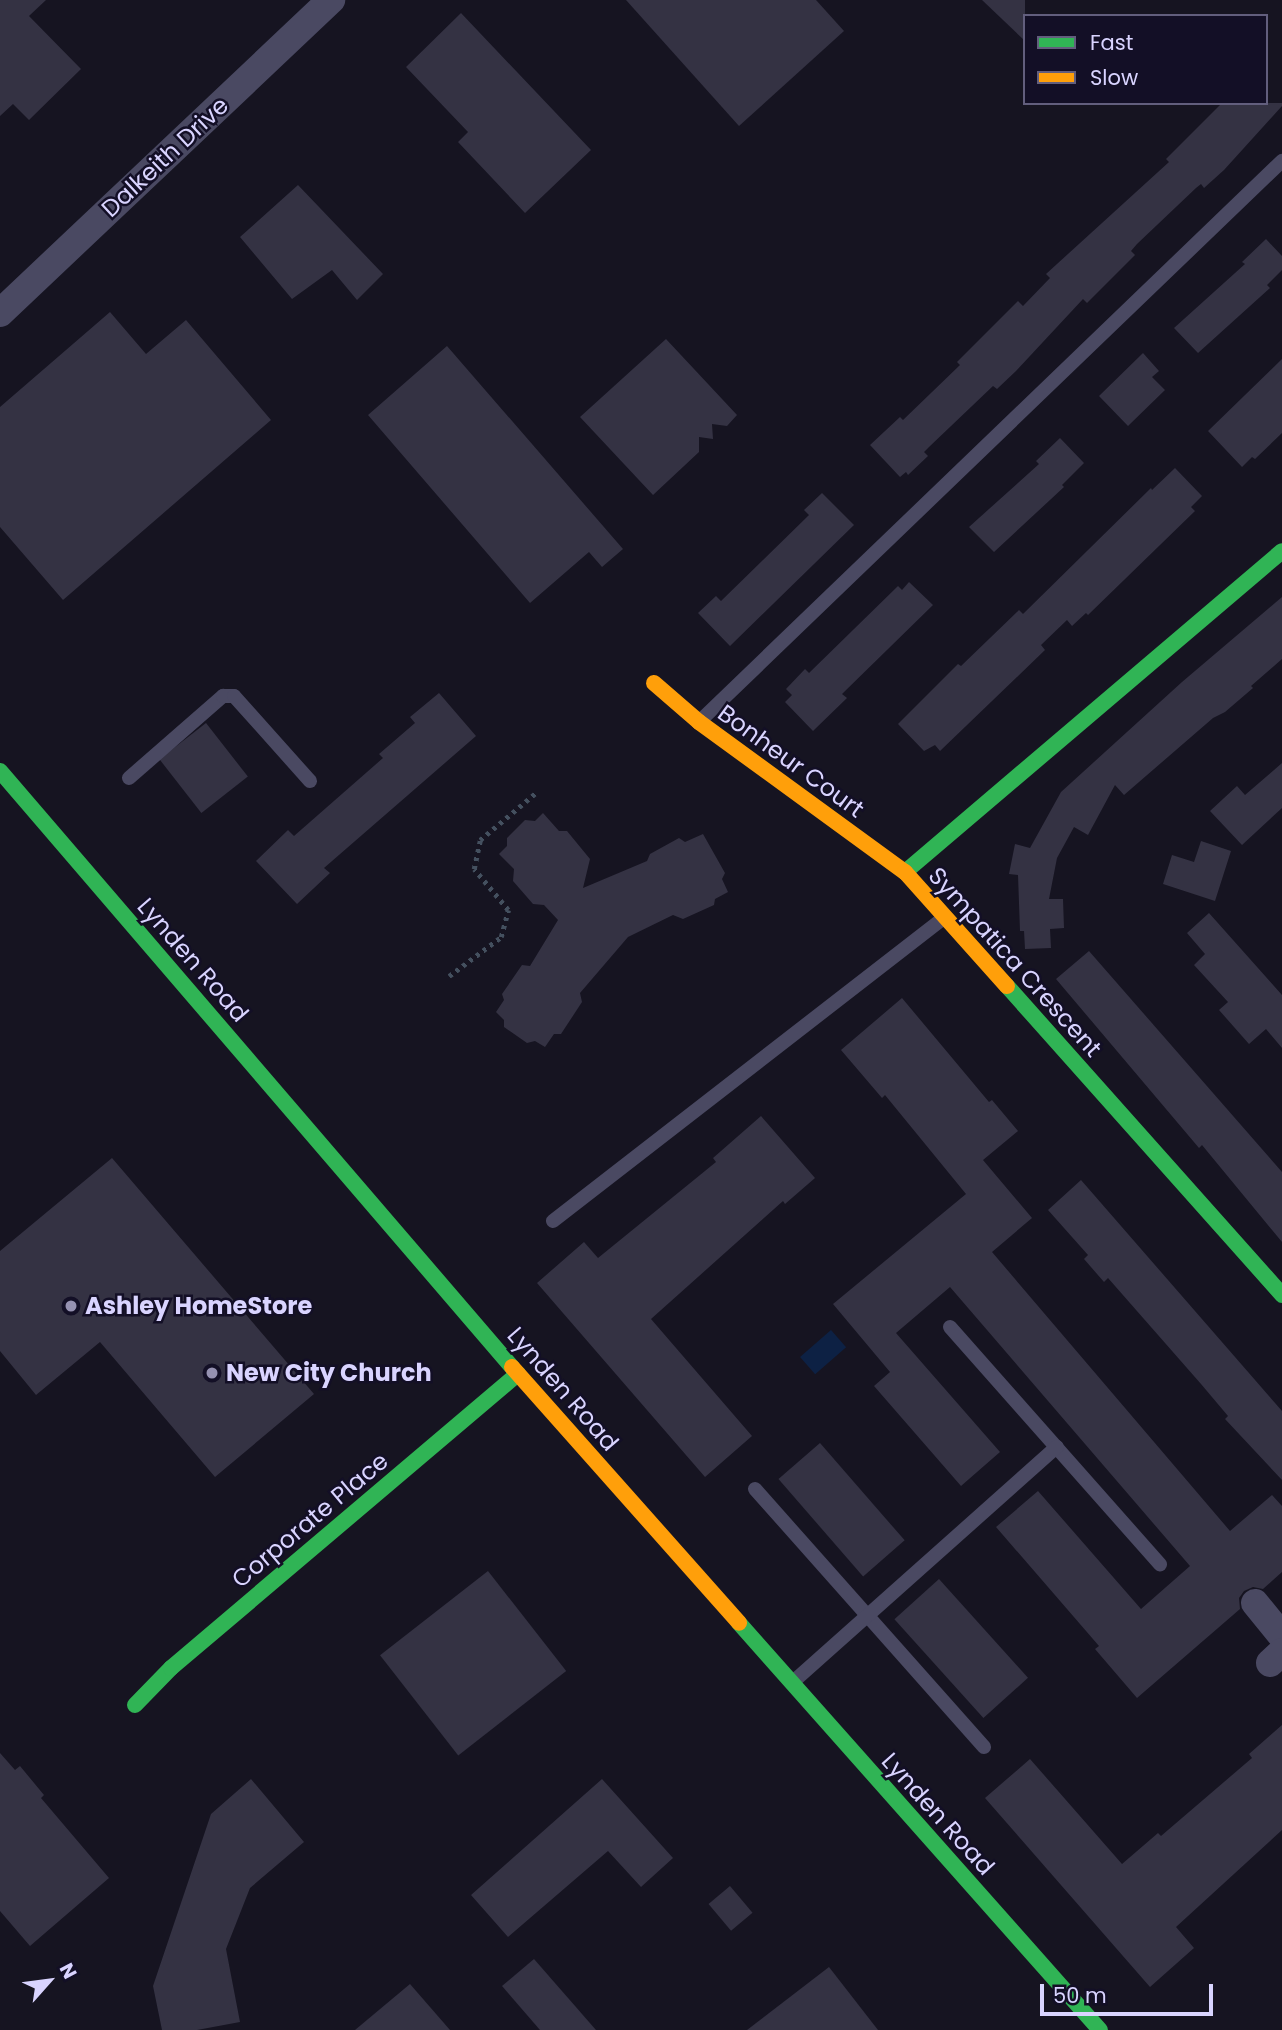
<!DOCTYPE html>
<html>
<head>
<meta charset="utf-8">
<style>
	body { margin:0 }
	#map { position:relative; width:1282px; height:2030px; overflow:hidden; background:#161421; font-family:Poppins,sans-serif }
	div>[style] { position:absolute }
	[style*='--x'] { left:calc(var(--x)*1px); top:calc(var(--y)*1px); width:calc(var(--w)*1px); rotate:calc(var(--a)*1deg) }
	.water>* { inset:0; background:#0d2144; transform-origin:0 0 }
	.building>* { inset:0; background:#343243; transform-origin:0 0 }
	.path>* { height:4.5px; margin-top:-2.25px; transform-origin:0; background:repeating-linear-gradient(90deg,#44505f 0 3.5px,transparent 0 8.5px) }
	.lane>* { height:14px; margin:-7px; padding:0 7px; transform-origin:7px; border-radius:7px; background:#4a4962 }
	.street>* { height:28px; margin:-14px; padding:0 14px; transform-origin:14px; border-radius:14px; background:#4a4962 }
	.fast>* { height:16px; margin:-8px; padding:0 8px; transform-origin:8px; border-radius:8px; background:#30b455 }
	.slow>* { height:16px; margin:-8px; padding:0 8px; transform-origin:8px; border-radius:8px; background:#ff9f0a }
	.dots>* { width:19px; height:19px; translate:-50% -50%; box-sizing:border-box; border:4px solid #130f26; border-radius:50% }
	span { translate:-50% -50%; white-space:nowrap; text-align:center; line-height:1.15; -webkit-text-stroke:5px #130f26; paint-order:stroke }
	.street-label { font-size:24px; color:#d9d4ff }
	.poi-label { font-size:24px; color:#d9d4ff; font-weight:700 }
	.left { translate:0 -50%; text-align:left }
	.legend { position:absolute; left:1023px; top:14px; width:245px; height:91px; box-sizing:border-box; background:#130f26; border:2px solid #625e7d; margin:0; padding:9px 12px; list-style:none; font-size:21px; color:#d9d4ff }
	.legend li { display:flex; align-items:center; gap:14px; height:35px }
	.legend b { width:35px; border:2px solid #625e7d }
	.north { position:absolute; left:14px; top:1946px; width:70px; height:70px; -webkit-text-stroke:5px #130f26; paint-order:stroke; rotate:62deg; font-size:19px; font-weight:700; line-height:28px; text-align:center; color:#d9d4ff }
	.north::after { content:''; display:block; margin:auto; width:24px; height:32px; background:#d9d4ff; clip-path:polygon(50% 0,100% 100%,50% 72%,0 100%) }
	.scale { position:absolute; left:1040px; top:1984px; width:173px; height:32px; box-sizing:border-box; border:4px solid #d9d4ff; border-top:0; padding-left:9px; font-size:21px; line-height:24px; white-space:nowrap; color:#d9d4ff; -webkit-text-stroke:5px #130f26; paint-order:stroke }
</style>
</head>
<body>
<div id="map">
	<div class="water">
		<div style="left:831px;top:1330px;width:23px;height:41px;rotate:49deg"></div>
	</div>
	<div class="building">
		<div style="clip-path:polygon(0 0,46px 0,29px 16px,81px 69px,29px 120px,13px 104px,0 116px)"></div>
		<div style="clip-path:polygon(626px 0,816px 0,844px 31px,739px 126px)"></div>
		<div style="clip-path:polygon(982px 0,1025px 0,1025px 41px)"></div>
		<div style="clip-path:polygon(461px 13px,591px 150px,525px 213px,458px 142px,468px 132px,406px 67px)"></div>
		<div style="clip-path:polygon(1222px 103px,1282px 103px,1282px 106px,1224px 170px,1204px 188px,1201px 184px,1196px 188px,1137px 244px,1131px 251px,1135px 255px,1087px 303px,1083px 299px,1016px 371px,997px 389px,993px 386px,929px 447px,924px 452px,928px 456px,908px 475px,906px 472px,900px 477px,870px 445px,900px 417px,903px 420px,960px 365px,957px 362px,1018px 301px,1023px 306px,1050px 278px,1046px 274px,1169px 162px,1166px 159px)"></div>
		<div style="clip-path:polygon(298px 185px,383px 274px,357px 300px,332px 270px,292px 299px,240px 237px)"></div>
		<div style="clip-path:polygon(1266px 239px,1282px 256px,1282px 270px,1267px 285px,1270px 288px,1198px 353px,1174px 328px,1245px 264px,1242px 262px)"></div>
		<div style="clip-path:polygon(110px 312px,146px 354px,186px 320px,271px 420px,63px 600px,0 527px,0 407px)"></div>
		<div style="clip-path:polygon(666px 339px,737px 415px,727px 426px,712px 424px,713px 439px,699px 437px,699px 452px,653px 495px,580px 417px)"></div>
		<div style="clip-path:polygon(447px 346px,623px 549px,602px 567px,589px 552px,530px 603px,368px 415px)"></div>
		<div style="clip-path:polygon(1143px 353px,1159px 371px,1152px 377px,1165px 390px,1128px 426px,1099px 396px)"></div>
		<div style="clip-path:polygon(1282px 359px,1282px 433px,1255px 459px,1252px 457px,1242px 467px,1208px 431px)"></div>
		<div style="clip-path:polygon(1060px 438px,1084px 463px,1062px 485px,1064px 487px,994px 552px,969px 527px,1039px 464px,1036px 461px)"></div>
		<div style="clip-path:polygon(1175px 468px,1202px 496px,1191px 507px,1195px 511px,1088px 615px,1086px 613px,1072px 626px,1067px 620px,1041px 645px,1045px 650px,940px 751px,935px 745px,924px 751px,898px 724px,958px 664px,961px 666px,1019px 610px,1023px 614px,1151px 488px,1152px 490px)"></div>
		<div style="clip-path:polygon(822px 493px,854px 525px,730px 646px,698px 613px,716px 596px,721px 601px,809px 515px,804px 510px)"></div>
		<div style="clip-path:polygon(909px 582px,933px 605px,842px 694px,847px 698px,813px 731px,785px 702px,792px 695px,786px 689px,805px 669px,809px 673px,898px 586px,902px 590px)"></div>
		<div style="clip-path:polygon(1282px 597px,1282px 659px,1251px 686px,1253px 688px,1225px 712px,1213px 718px,1124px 795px,1115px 785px,1088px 835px,1074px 827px,1057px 858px,1049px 899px,1063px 899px,1064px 928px,1050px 929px,1051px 948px,1025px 949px,1024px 931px,1020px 931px,1018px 875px,1009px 874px,1015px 844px,1030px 848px,1061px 792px,1182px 682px)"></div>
		<div style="clip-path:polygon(439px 693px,476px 736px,324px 868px,330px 873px,297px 904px,256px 861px,288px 830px,294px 836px,383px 758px,379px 754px,415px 723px,410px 717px)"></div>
		<div style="left:206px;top:723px;width:68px;height:59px;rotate:52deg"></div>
		<div style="clip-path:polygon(1282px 763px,1282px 808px,1242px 845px,1210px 811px,1237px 786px,1245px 795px)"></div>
		<div style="clip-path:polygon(543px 813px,559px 831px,567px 831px,590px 859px,583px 888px,647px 861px,650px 854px,679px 838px,685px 842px,703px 834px,725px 873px,722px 879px,728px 892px,715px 899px,714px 905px,683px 919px,673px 915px,628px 937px,580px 993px,582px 1002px,561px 1034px,554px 1034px,545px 1047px,535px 1041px,527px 1043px,504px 1027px,504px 1020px,496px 1012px,504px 1000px,502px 994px,522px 965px,530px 966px,558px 920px,544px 905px,533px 904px,513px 881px,514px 869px,499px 854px,507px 846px,507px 838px,525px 820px,535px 821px)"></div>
		<div style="clip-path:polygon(1201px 841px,1231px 851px,1215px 901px,1163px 884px,1172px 855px,1194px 862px)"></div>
		<div style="clip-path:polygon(1209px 913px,1282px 995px,1282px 1048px,1266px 1029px,1249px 1044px,1219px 1010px,1228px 1002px,1194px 965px,1205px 954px,1187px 933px)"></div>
		<div style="clip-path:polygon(1089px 951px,1282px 1172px,1282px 1242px,1202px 1145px,1199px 1148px,1056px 979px)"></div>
		<div style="clip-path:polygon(902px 998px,989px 1102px,992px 1100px,1018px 1131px,983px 1160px,1032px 1218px,992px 1252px,1230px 1531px,1272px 1495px,1282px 1506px,1282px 1572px,1263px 1589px,1253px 1587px,1244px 1591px,1239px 1598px,1240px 1609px,1137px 1698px,1095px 1649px,1099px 1646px,996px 1527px,1038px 1491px,1141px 1609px,1190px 1566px,950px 1287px,896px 1333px,1000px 1452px,961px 1486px,874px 1386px,890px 1372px,833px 1304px,966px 1194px,885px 1095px,882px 1098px,841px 1050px)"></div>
		<div style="clip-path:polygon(761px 1116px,815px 1178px,785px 1204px,783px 1201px,651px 1319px,752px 1436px,705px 1477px,537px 1283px,584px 1242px,598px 1258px,716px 1162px,713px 1158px)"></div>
		<div style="clip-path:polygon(112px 1158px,314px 1394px,215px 1477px,100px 1342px,36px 1395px,0 1351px,0 1251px)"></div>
		<div style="clip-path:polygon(1081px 1180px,1282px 1411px,1282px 1480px,1225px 1419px,1228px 1416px,1201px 1384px,1108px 1278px,1104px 1282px,1084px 1259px,1088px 1255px,1048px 1210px)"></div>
		<div style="left:820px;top:1443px;width:129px;height:55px;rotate:49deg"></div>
		<div style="left:488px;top:1571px;width:127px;height:137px;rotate:52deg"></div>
		<div style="left:939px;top:1579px;width:133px;height:60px;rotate:48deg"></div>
		<div style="clip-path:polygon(1282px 1725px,1282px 1830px,1176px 1927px,1194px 1948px,1150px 1987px,985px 1798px,1030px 1759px,1122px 1864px,1158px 1833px,1161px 1836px,1252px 1758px,1249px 1754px)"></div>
		<div style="clip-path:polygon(0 1753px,15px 1770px,20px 1766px,44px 1795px,41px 1798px,109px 1878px,30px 1946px,0 1911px)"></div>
		<div style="clip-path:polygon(251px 1779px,304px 1842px,250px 1888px,226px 1949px,240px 2022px,197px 2030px,162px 2030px,153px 1986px,211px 1814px)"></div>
		<div style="clip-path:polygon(602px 1779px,673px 1858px,641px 1887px,608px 1851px,508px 1937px,471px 1895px)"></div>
		<div style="left:730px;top:1886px;width:35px;height:28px;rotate:50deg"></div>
		<div style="clip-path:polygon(534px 1959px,596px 2030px,540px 2030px,502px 1986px)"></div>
		<div style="clip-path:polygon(829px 1967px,878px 2030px,747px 2030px)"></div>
		<div style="clip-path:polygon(410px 1984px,450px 2030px,355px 2030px)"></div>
	</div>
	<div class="path">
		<div style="--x:449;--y:976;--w:65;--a:-36.9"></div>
		<div style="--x:501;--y:937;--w:28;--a:-75"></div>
		<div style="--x:508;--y:910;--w:53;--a:-129.7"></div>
		<div style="--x:474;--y:869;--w:30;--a:-78"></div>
		<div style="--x:480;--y:840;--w:76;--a:-40.2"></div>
	</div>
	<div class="lane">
		<div style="--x:700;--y:721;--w:808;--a:-43.9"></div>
		<div style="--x:129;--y:778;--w:125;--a:-41.1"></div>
		<div style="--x:223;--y:696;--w:11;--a:0"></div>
		<div style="--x:234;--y:696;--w:114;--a:48.2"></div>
		<div style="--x:553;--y:1221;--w:494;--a:-37.8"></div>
		<div style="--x:950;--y:1327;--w:317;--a:48.5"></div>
		<div style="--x:755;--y:1489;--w:345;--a:48.4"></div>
		<div style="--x:794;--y:1681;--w:352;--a:-41.7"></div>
	</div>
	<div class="street">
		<div style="--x:0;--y:313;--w:456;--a:-43.4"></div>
		<div style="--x:1255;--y:1603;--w:43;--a:50.7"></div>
		<div style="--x:1270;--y:1663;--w:16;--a:-43"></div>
	</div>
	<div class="fast">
		<div style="--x:0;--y:771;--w:786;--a:49.34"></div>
		<div style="--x:905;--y:872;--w:495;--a:-40.4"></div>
		<div style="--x:1007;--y:986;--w:414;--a:48.3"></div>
		<div style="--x:739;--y:1623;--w:544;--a:48.43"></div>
		<div style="--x:135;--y:1705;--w:52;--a:-45.8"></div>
		<div style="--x:171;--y:1668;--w:455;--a:-40.3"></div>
	</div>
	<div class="slow">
		<div style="--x:654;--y:683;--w:60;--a:40.9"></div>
		<div style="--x:699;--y:722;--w:255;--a:36.1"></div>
		<div style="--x:905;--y:872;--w:153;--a:48.2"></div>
		<div style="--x:512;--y:1367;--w:342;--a:48.4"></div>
	</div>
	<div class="dots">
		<div style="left:71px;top:1306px;background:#9591b1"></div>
		<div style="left:212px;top:1373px;background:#9591b1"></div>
	</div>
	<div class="street-label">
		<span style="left:165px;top:157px;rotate:-43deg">Dalkeith Drive</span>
		<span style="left:791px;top:761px;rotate:36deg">Bonheur Court</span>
		<span style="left:193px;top:960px;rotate:49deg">Lynden Road</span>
		<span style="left:1015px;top:962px;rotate:48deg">Sympatica Crescent</span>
		<span style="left:563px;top:1389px;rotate:49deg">Lynden Road</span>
		<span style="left:310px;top:1520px;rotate:-40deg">Corporate Place</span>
		<span style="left:938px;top:1814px;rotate:48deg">Lynden Road</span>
	</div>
	<div class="poi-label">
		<span class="left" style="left:85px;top:1306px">Ashley HomeStore</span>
		<span class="left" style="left:226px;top:1373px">New City Church</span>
	</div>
	<ul class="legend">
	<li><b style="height:9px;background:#30b455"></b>Fast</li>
	<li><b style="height:9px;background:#ff9f0a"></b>Slow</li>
	</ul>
	<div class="north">N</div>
	<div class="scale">50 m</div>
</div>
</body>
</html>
